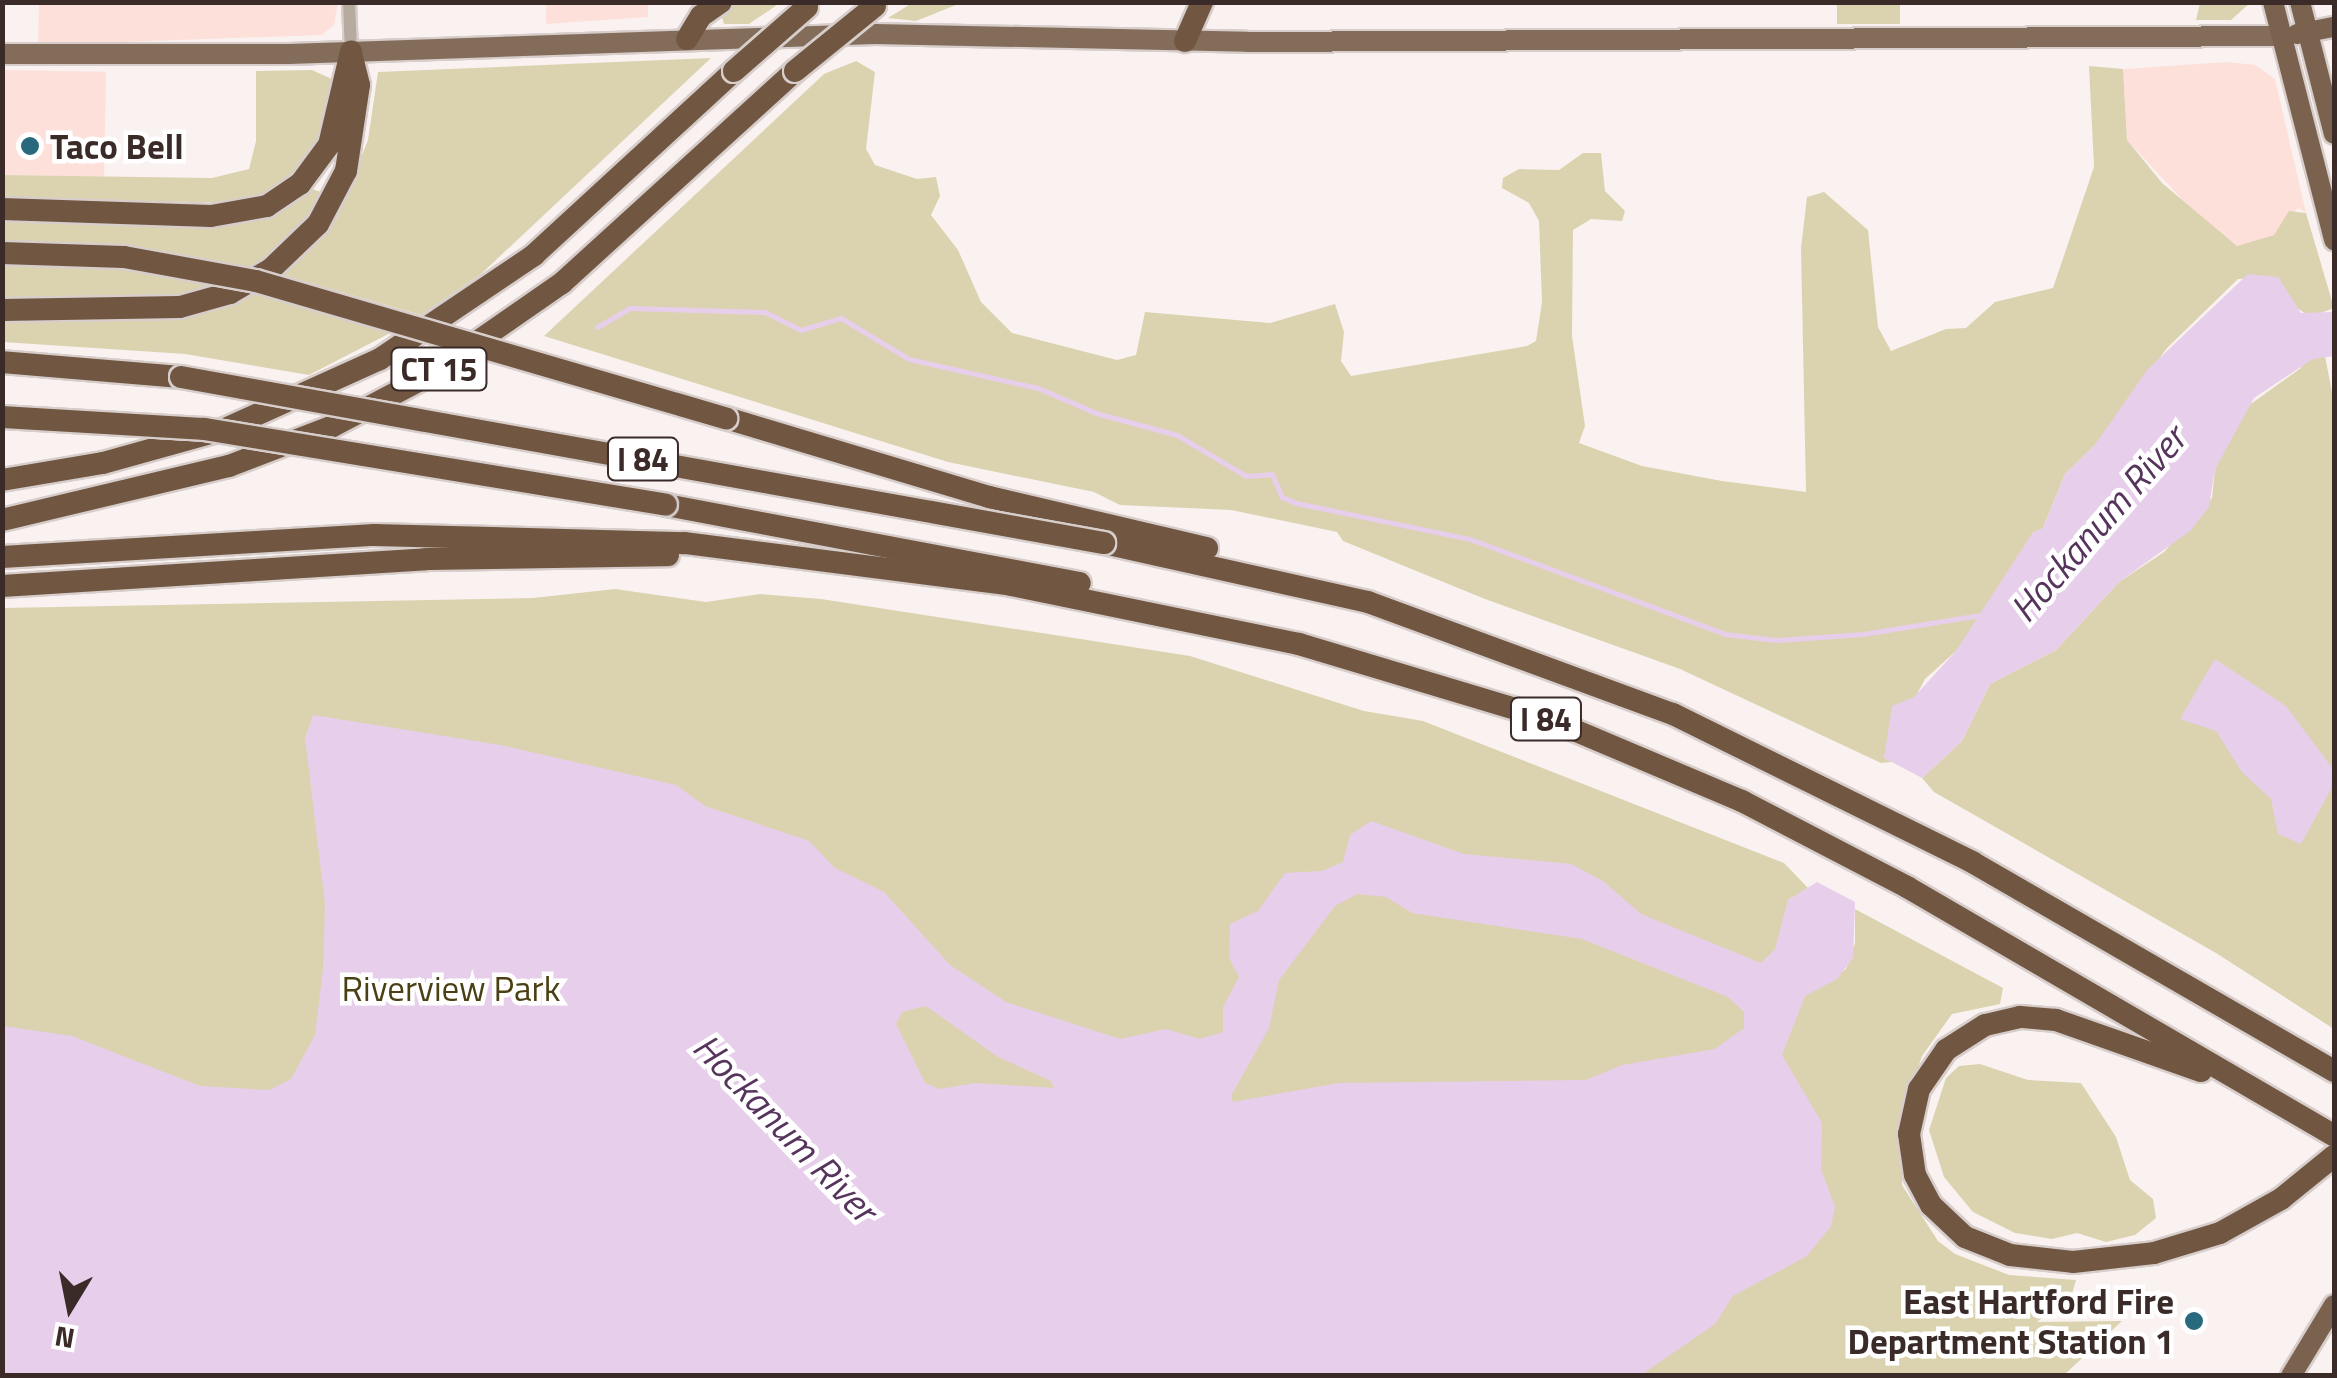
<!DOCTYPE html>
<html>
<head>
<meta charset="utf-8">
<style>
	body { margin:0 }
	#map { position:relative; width:2337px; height:1378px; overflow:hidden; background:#faf2f0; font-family:"Titillium Web",sans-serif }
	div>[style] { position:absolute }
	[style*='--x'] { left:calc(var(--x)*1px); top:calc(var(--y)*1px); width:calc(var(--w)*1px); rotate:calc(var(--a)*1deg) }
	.built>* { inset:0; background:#fee0db; transform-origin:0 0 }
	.green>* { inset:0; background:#dbd3b0; transform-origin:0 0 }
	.water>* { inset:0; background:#e7ceeb }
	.stream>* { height:5px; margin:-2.5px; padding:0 2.5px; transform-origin:2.5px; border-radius:2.5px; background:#e7ceeb }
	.roads { filter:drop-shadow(2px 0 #d7cecc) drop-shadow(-2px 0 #d7cecc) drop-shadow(0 2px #d7cecc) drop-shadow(0 -2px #d7cecc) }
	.minor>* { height:12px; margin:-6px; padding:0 6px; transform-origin:6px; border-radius:6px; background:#b7aa9f }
	.primary>* { height:20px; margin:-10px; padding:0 10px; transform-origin:10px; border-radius:10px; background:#836d5a }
	.trunk>* { height:20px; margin:-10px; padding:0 10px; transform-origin:10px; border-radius:10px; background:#7a624e }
	.motorway>* { height:22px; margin:-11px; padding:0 11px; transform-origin:11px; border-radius:11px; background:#715741 }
	.bridges { filter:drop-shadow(2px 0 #d7cecc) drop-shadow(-2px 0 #d7cecc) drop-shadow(0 2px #d7cecc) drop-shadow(0 -2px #d7cecc) }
	.motorway-bridge>* { height:22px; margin:-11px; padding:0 11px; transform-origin:11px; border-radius:11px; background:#715741 }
	.dots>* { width:28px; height:28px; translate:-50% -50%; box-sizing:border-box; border:5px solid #fff; border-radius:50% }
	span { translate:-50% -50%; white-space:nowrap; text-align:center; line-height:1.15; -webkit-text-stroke:9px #fff; paint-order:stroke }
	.shield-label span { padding:2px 8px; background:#fff; border:2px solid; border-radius:8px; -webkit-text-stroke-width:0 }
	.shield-label { font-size:32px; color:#3a2b28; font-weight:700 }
	.poi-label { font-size:35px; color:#3a2b28; font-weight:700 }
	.left { translate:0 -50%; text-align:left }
	.right { translate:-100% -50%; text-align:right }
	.park-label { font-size:35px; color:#4a4014 }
	.water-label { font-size:38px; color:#56345c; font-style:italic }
	.frame { position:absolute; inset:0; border:5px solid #3a2b28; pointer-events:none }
	.north { position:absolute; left:20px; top:1258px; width:100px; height:100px; -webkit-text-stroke:8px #fff; paint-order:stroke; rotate:190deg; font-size:28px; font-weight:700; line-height:40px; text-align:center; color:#3a2b28 }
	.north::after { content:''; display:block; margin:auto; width:35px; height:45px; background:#3a2b28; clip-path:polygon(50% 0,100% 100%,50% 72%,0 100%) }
</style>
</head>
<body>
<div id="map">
	<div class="built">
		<div style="clip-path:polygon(39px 3px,338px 3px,334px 25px,322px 35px,38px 45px)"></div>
		<div style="clip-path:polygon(546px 3px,648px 3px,648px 17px,546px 24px)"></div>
		<div style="clip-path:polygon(2227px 62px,2255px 65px,2275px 79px,2306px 213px,2298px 208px,2274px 235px,2246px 245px,2237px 246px,2190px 208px,2127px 140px,2123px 69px)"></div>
		<div style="left:2px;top:70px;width:104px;height:105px;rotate:1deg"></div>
	</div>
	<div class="green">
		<div style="clip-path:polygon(730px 3px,780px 3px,749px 24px,724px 24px,720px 10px)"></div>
		<div style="clip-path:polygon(912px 3px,912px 2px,961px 3px,916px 21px,888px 18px)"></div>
		<div style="left:1837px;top:3px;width:63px;height:21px"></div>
		<div style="clip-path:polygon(2200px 3px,2200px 2px,2250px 3px,2231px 20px,2196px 20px)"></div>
		<div style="clip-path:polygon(711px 58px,481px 274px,421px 315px,279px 274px,337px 218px,368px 140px,378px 72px)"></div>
		<div style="clip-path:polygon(856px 61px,875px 72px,866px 149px,875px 165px,917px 179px,936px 177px,940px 196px,931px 215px,958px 250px,981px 302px,1012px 333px,1117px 360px,1136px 355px,1145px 312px,1270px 323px,1335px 304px,1344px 332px,1341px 361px,1351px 376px,1527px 346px,1536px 341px,1542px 302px,1539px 221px,1529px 203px,1502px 188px,1503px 178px,1519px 169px,1559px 170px,1583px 153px,1601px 153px,1605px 191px,1625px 211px,1622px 221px,1591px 219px,1573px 230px,1572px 336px,1585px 426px,1579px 443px,1642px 466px,1722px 481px,1806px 492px,1801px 248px,1807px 197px,1824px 192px,1868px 230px,1878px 327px,1891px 351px,1946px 329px,1966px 328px,1995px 302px,2053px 288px,2094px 167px,2089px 66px,2123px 69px,2127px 140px,2162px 183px,2237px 246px,2274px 235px,2289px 211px,2306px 213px,2334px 308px,2310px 317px,2293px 305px,2278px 277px,2238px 279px,2167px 348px,2095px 445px,2065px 474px,2043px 528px,1956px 651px,1925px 679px,1884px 757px,1892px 762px,1881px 763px,1680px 669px,1485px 599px,1343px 541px,1337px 532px,1231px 510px,1120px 505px,1094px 492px,948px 462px,544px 336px,824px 74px)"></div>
		<div style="clip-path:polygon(312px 70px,334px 80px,321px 143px,301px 173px,253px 203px,3px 199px,2px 175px,212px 178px,249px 169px,256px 141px,256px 71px)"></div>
		<div style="clip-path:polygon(312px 189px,324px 193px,301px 230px,254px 268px,106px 244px,3px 241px,3px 219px,228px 226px,253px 221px)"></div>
		<div style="clip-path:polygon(2px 263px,142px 270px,219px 282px,184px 296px,3px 299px)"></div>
		<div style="clip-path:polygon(256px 291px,396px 330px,309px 375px,185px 354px,3px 342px,3px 319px,152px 319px,202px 312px)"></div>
		<div style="clip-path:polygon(2321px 335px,2334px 403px,2334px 1029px,2216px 953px,1934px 792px,1922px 778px,1962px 741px,1990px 684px,2056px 650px,2119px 582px,2164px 552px,2212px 498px,2215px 469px,2248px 406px,2301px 368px,2304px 342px)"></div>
		<div style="clip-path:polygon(615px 589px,706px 602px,760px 594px,821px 599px,1190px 656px,1364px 711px,1423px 721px,1784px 863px,1808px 888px,1788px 900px,1823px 983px,1846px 969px,1855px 943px,1855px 909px,2003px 988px,2000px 1004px,1952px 1014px,1922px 1056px,1908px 1097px,1902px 1185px,1938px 1241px,1955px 1254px,2009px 1275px,2076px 1280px,2072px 1294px,2037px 1322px,2122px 1321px,2063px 1376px,3px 1375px,2px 608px,533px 598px)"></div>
		<div style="clip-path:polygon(1980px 1064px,2028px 1080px,2081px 1083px,2116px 1137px,2130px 1180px,2153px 1199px,2156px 1218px,2135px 1235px,2106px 1242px,2077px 1233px,2052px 1239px,2015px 1233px,1973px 1212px,1944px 1177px,1929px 1130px,1946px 1078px,1959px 1066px)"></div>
	</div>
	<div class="water">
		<div style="clip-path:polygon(2248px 274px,2278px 277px,2301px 313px,2334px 312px,2334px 356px,2313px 359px,2254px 398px,2215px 469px,2209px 507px,2190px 531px,2119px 582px,2056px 650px,1990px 684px,1962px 741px,1922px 778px,1884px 758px,1892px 706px,1914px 697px,1956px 651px,2033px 532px,2043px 528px,2065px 474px,2095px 445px,2147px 370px)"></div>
		<div style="clip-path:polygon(2215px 659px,2286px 706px,2333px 769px,2331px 789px,2301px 844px,2278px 834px,2271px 799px,2242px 772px,2216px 731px,2180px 719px)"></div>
		<div style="clip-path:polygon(evenodd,313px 715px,500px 745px,676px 785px,705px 806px,809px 841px,835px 868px,884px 892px,950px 965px,1006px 1002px,1120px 1039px,1166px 1029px,1200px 1039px,1223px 1032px,1223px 1007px,1239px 977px,1229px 958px,1230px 924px,1258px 911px,1285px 873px,1322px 871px,1343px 862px,1350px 835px,1371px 821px,1464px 854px,1571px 864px,1603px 881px,1641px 914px,1761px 963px,1775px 949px,1788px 900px,1817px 882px,1855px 902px,1853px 958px,1837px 979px,1805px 996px,1782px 1055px,1822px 1123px,1821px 1169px,1835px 1207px,1831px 1226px,1807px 1256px,1733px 1296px,1715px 1324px,1641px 1375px,3px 1375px,3px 1026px,72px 1036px,200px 1086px,269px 1090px,291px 1079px,315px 1035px,323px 969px,325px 904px,305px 738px,313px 715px,1357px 894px,1386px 897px,1412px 913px,1582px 939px,1728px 997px,1744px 1012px,1744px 1028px,1715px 1049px,1622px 1065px,1586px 1080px,1338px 1083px,1233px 1102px,1231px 1096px,1269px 1028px,1279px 980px,1335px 906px,1357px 894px,313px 715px,926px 1006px,998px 1057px,1051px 1081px,1054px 1088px,975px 1083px,940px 1089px,925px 1083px,896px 1024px,902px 1012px,926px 1006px)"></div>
	</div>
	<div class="stream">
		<div style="--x:597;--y:327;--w:38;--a:-30"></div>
		<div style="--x:630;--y:308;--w:135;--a:1.7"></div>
		<div style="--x:765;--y:312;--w:40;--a:26.6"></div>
		<div style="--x:801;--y:330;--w:42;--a:-16.7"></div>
		<div style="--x:841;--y:318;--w:79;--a:31.1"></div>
		<div style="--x:909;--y:359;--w:132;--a:12.7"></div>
		<div style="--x:1038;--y:388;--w:63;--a:23.3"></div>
		<div style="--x:1096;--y:413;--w:84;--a:15.2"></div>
		<div style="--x:1177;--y:435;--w:80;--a:30.7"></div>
		<div style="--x:1246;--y:476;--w:26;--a:-4"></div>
		<div style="--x:1272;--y:474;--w:25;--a:67"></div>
		<div style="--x:1282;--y:497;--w:15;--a:23"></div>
		<div style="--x:1296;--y:503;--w:178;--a:11.7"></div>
		<div style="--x:1470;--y:539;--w:272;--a:20.4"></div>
		<div style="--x:1725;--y:634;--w:51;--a:6.7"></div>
		<div style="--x:1776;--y:640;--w:87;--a:-3.9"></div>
		<div style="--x:1863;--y:634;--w:125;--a:-9.2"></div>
	</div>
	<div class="roads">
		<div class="minor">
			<div style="--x:349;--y:2;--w:50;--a:87.7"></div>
		</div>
		<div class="primary">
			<div style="--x:2;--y:54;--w:287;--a:0"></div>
			<div style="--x:289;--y:54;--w:586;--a:-1.95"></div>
			<div style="--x:875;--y:34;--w:372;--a:1.2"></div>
			<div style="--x:1247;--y:42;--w:1033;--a:-0.33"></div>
		</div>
		<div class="trunk">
			<div style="--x:2273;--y:2;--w:246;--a:75.6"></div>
			<div style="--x:2300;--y:2;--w:136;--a:75.6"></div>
			<div style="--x:2297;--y:34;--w:38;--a:-11"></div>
			<div style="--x:2291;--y:1376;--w:83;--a:-58.8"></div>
		</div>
		<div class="motorway">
			<div style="--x:687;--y:39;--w:27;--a:-59"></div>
			<div style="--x:701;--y:16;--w:24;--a:-35"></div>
			<div style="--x:1185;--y:41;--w:43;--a:-66.4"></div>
			<div style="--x:2;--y:209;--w:209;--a:1.9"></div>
			<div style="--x:211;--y:216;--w:57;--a:-10.1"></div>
			<div style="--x:267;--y:206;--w:40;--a:-34"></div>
			<div style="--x:300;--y:184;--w:49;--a:-53.4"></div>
			<div style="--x:329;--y:145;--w:96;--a:-76.7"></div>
			<div style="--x:2;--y:310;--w:178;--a:-1"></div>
			<div style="--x:180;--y:307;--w:52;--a:-15.6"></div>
			<div style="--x:230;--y:293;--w:48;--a:-30.3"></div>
			<div style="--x:271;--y:269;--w:65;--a:-43.8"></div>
			<div style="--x:318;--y:224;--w:60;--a:-62.2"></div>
			<div style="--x:346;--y:171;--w:87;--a:-81.4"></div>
			<div style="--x:359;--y:85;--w:34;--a:-104"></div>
			<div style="--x:2;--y:362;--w:180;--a:4.8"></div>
			<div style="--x:726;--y:418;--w:275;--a:16.7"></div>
			<div style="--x:989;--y:497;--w:224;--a:13.2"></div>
			<div style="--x:2;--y:480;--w:102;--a:-9.6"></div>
			<div style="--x:103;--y:463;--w:127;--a:-15.6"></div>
			<div style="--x:225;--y:429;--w:170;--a:-24.3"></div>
			<div style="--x:380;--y:359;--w:186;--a:-34"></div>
			<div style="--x:534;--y:255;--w:272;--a:-42.6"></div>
			<div style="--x:666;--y:505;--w:421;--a:10.7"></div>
			<div style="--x:2;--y:520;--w:233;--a:-13.4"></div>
			<div style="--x:229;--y:466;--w:111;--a:-21"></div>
			<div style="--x:333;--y:426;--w:107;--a:-27.8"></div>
			<div style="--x:428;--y:376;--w:163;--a:-34.8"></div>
			<div style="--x:562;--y:283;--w:315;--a:-42.3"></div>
			<div style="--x:1104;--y:543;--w:271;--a:12.6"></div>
			<div style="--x:1368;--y:602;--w:325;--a:20.2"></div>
			<div style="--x:1673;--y:714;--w:334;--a:26.3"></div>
			<div style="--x:1972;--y:862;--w:418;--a:30"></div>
			<div style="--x:2;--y:557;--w:373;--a:-3.4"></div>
			<div style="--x:374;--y:535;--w:311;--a:1.5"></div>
			<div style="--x:685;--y:543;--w:329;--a:7.3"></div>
			<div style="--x:1011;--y:585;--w:294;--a:11.6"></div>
			<div style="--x:1299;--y:644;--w:255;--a:16.7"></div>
			<div style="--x:1543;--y:717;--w:216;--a:22.9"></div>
			<div style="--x:1742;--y:801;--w:186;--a:27.5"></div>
			<div style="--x:1907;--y:887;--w:494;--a:30.2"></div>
			<div style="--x:2;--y:586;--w:425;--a:-3.6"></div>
			<div style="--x:426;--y:559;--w:242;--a:-0.9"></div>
			<div style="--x:2201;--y:1071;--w:154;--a:-160.6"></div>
			<div style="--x:2056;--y:1020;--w:36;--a:-175"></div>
			<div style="--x:2020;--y:1017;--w:36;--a:167"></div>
			<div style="--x:1985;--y:1025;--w:46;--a:147.3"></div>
			<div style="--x:1946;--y:1050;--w:47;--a:124.7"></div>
			<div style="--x:1919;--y:1089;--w:46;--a:102.5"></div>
			<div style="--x:1909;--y:1134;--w:41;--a:81.7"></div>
			<div style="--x:1915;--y:1175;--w:34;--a:62"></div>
			<div style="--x:1931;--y:1205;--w:47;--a:43.3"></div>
			<div style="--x:1965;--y:1237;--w:48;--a:21.8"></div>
			<div style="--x:2010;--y:1255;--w:63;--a:6.3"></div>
			<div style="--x:2073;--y:1262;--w:81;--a:-6.3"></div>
			<div style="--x:2154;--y:1253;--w:69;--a:-16.9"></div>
			<div style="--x:2220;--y:1233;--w:70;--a:-29.1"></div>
			<div style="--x:2281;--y:1199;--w:68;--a:-39.1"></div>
		</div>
	</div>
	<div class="bridges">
		<div class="motorway-bridge">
			<div style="--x:734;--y:71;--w:97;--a:-41.2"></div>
			<div style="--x:795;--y:71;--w:103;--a:-39.1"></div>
			<div style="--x:2;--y:253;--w:122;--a:1.9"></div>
			<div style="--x:124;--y:257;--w:134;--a:10.3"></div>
			<div style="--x:256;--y:281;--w:490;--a:16.3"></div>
			<div style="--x:181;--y:377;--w:938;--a:10.2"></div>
			<div style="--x:2;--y:417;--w:202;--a:3.4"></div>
			<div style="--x:204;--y:429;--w:468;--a:9.3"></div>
		</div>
	</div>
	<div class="dots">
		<div style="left:30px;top:146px;background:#28697d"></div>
		<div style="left:2194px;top:1321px;background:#28697d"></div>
	</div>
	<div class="shield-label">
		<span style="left:439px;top:369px">CT 15</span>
		<span style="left:643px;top:459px">I 84</span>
		<span style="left:1546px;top:719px">I 84</span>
	</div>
	<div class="poi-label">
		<span class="left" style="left:50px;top:146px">Taco Bell</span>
		<span class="right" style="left:2174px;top:1321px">East Hartford Fire<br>Department Station 1</span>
	</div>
	<div class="park-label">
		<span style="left:451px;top:988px">Riverview Park</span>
	</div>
	<div class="water-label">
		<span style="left:2098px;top:524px;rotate:-49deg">Hockanum River</span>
		<span style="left:785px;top:1128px;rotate:46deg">Hockanum River</span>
	</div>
	<div class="frame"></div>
	<div class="north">N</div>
</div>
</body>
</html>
